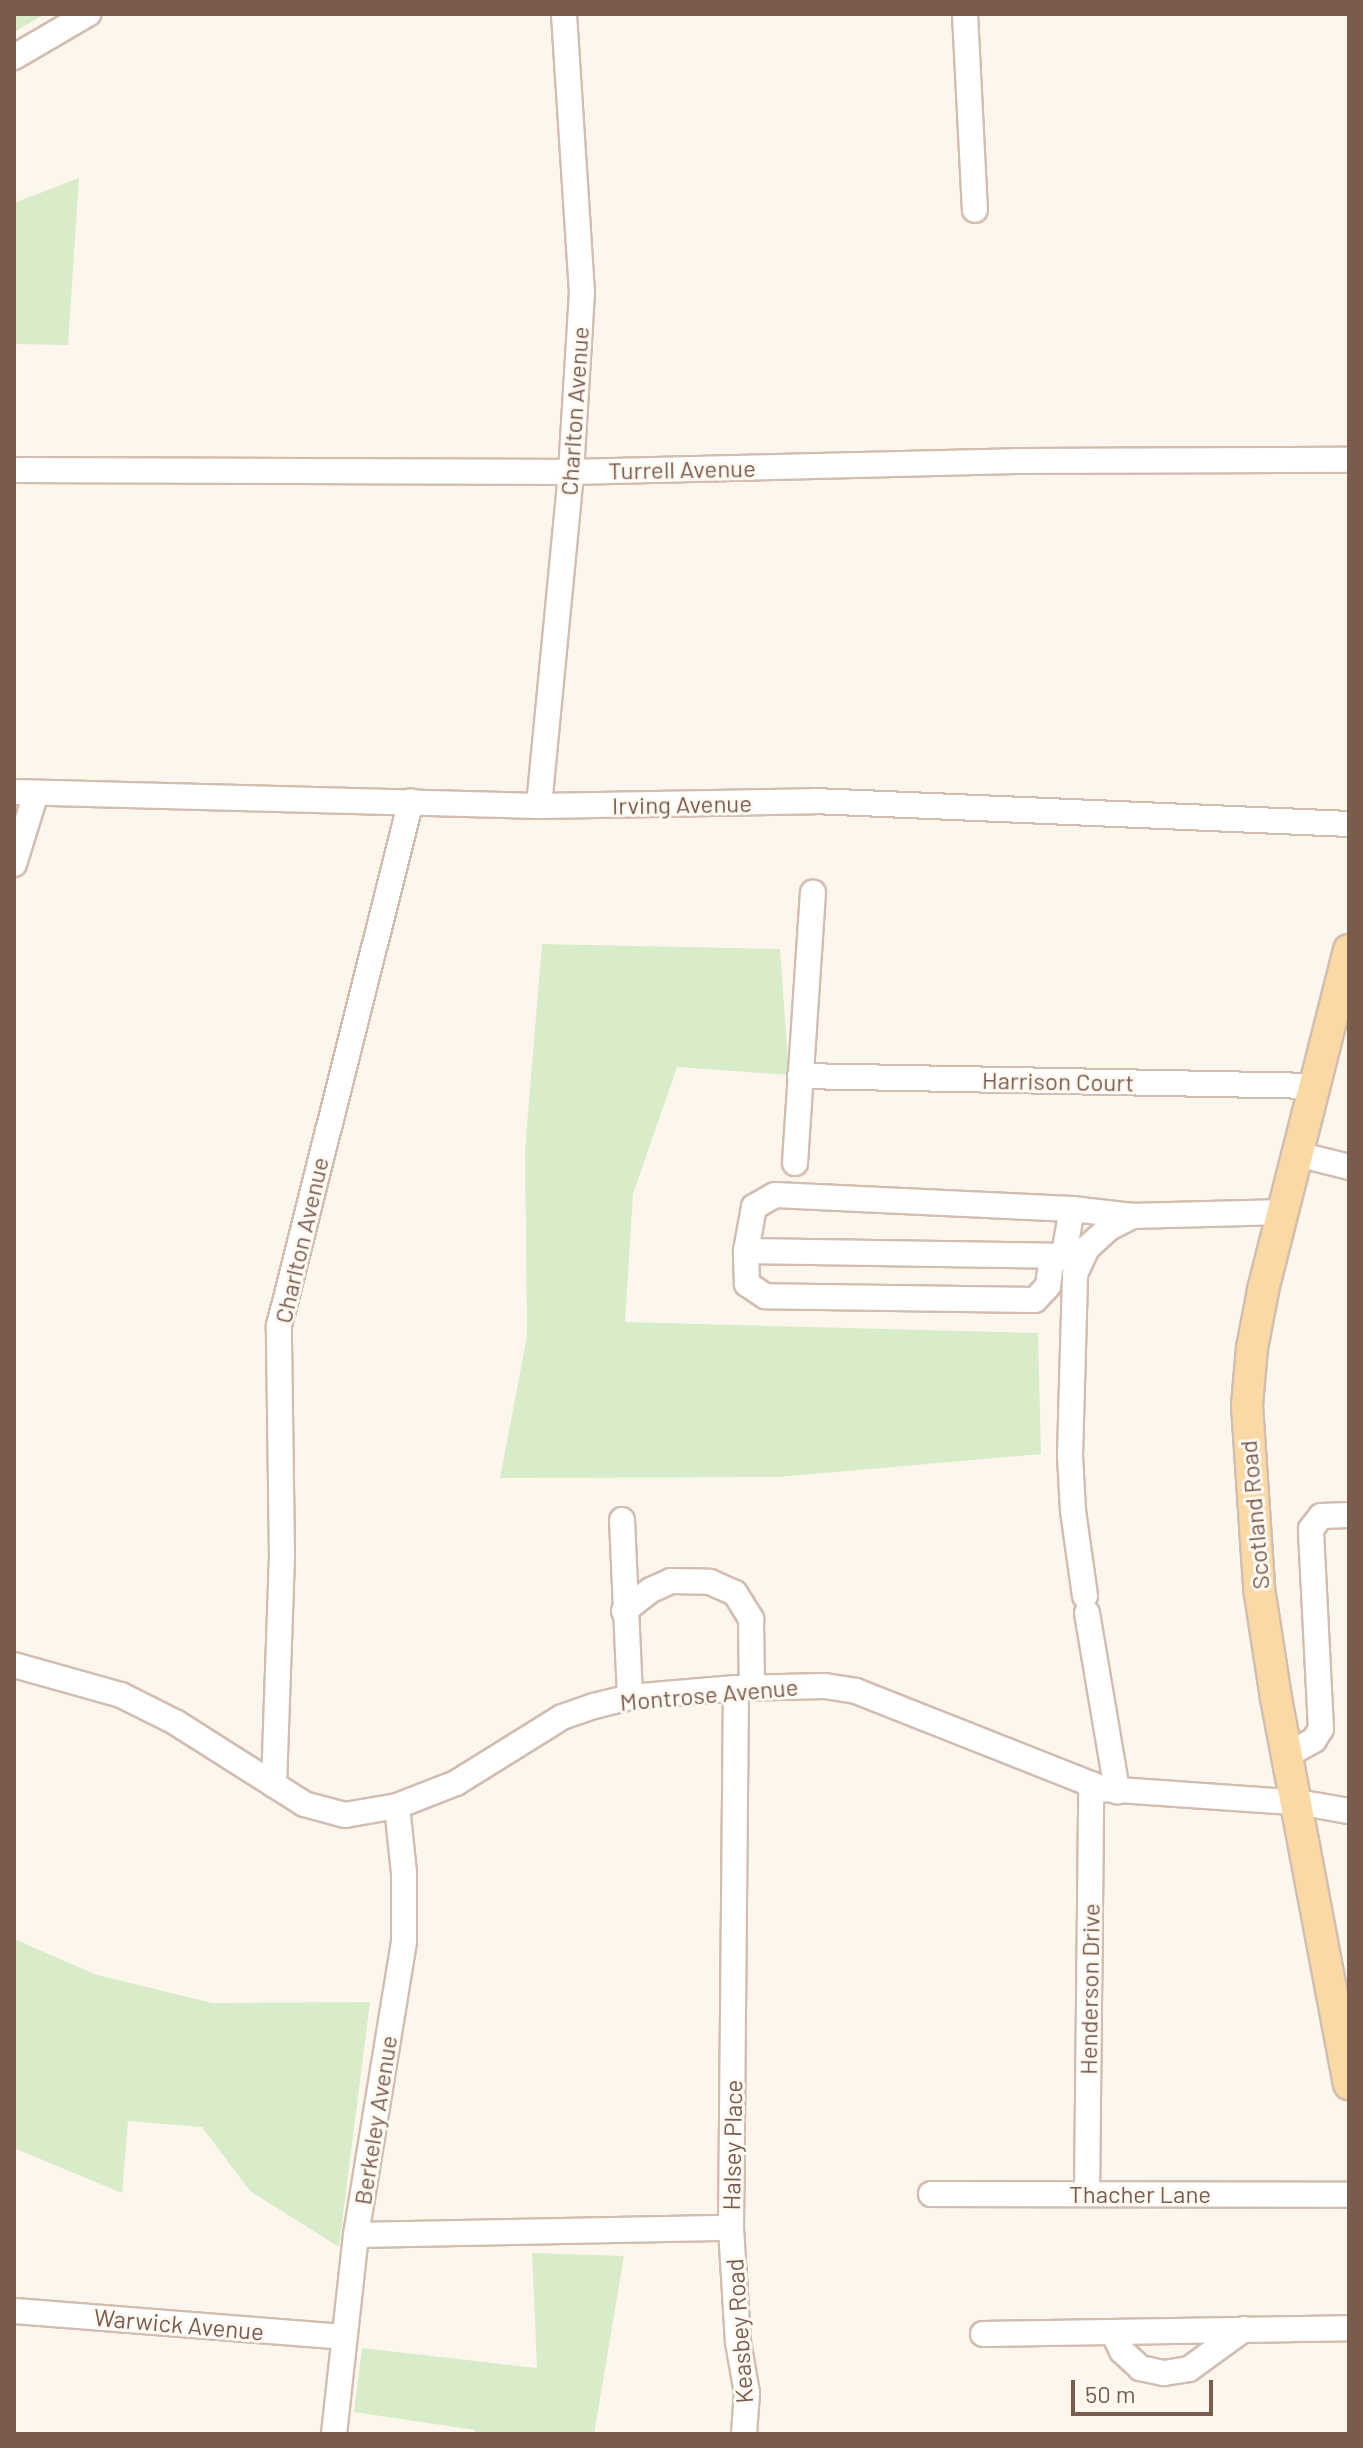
<!DOCTYPE html>
<html>
<head>
<meta charset="utf-8">
<style>
	body { margin:0 }
	#map { position:relative; width:1363px; height:2448px; overflow:hidden; background:#fdf6ec; font-family:Barlow,sans-serif }
	div>[style] { position:absolute }
	[style*='--x'] { left:calc(var(--x)*1px); top:calc(var(--y)*1px); width:calc(var(--w)*1px); rotate:calc(var(--a)*1deg) }
	.green>* { inset:0; background:#d8ecc9 }
	.roads { filter:drop-shadow(2px 0 #d1beb0) drop-shadow(-2px 0 #d1beb0) drop-shadow(0 2px #d1beb0) drop-shadow(0 -2px #d1beb0) }
	.minor>* { height:24px; margin:-12px; padding:0 12px; transform-origin:12px; border-radius:12px; background:#fff }
	.major>* { height:30px; margin:-15px; padding:0 15px; transform-origin:15px; border-radius:15px; background:#fbd9a5 }
	span { translate:-50% -50%; white-space:nowrap; text-align:center; line-height:1.15; -webkit-text-stroke:6px #fffaf3; paint-order:stroke }
	.street-label { font-size:24px; color:#7a5c4d }
	.frame { position:absolute; inset:0; border:16px solid #7a5c4d; pointer-events:none }
	.scale { position:absolute; left:1071px; top:2380px; width:142px; height:36px; box-sizing:border-box; border:4px solid #7a5c4d; border-top:0; padding-left:10px; font-size:24px; line-height:28px; white-space:nowrap; color:#7a5c4d; -webkit-text-stroke:6px #fffaf3; paint-order:stroke }
</style>
</head>
<body>
<div id="map">
	<div class="green">
		<div style="clip-path:polygon(14px 14px,45px 14px,14px 32px)"></div>
		<div style="clip-path:polygon(79px 178px,68px 345px,14px 344px,14px 203px)"></div>
		<div style="clip-path:polygon(542px 944px,780px 949px,789px 1075px,677px 1067px,633px 1194px,625px 1322px,1038px 1333px,1041px 1454px,779px 1477px,500px 1478px,527px 1336px,525px 1149px)"></div>
		<div style="clip-path:polygon(14px 1939px,97px 1975px,212px 2003px,370px 2002px,339px 2247px,250px 2191px,202px 2127px,128px 2121px,122px 2193px,14px 2148px)"></div>
		<div style="clip-path:polygon(532px 2253px,624px 2256px,594px 2434px,476px 2434px,475px 2430px,354px 2412px,362px 2348px,537px 2368px)"></div>
	</div>
	<div class="roads">
		<div class="minor">
			<div style="--x:965;--y:14;--w:196;--a:87.1"></div>
			<div style="--x:14;--y:57;--w:86;--a:-30.2"></div>
			<div style="--x:14;--y:470;--w:557;--a:0.21"></div>
			<div style="--x:571;--y:472;--w:445;--a:-1.4"></div>
			<div style="--x:1016;--y:461;--w:333;--a:-0.2"></div>
			<div style="--x:14;--y:792;--w:525;--a:1.53"></div>
			<div style="--x:539;--y:806;--w:275;--a:-1"></div>
			<div style="--x:814;--y:801;--w:535;--a:2.46"></div>
			<div style="--x:539;--y:806;--w:336;--a:-84.5"></div>
			<div style="--x:571;--y:472;--w:179;--a:-86.5"></div>
			<div style="--x:582;--y:293;--w:280;--a:-93.7"></div>
			<div style="--x:14;--y:864;--w:74;--a:-72.8"></div>
			<div style="--x:800;--y:1076;--w:515;--a:1.11"></div>
			<div style="--x:1297;--y:1154;--w:54;--a:14"></div>
			<div style="--x:795;--y:1163;--w:271;--a:-86.2"></div>
			<div style="--x:1072;--y:1209;--w:46;--a:100.1"></div>
			<div style="--x:1064;--y:1254;--w:16;--a:142"></div>
			<div style="--x:1051;--y:1264;--w:22;--a:98"></div>
			<div style="--x:1048;--y:1286;--w:19;--a:133"></div>
			<div style="--x:1035;--y:1300;--w:270;--a:-179.2"></div>
			<div style="--x:765;--y:1296;--w:22;--a:-146"></div>
			<div style="--x:747;--y:1284;--w:33;--a:-92"></div>
			<div style="--x:746;--y:1251;--w:45;--a:-79.7"></div>
			<div style="--x:754;--y:1207;--w:24;--a:-30"></div>
			<div style="--x:775;--y:1195;--w:297;--a:2.7"></div>
			<div style="--x:1072;--y:1209;--w:61;--a:6.5"></div>
			<div style="--x:746;--y:1251;--w:325;--a:0.9"></div>
			<div style="--x:622;--y:1520;--w:177;--a:87.4"></div>
			<div style="--x:1085;--y:1596;--w:86;--a:-98"></div>
			<div style="--x:1073;--y:1511;--w:55;--a:-93.1"></div>
			<div style="--x:1070;--y:1456;--w:182;--a:-88.4"></div>
			<div style="--x:1075;--y:1274;--w:29;--a:-65"></div>
			<div style="--x:1087;--y:1248;--w:30;--a:-42"></div>
			<div style="--x:1109;--y:1228;--w:27;--a:-27"></div>
			<div style="--x:1133;--y:1216;--w:150;--a:-1.5"></div>
			<div style="--x:624;--y:1611;--w:34;--a:-38"></div>
			<div style="--x:651;--y:1590;--w:22;--a:-24"></div>
			<div style="--x:671;--y:1581;--w:39;--a:1"></div>
			<div style="--x:710;--y:1582;--w:27;--a:24"></div>
			<div style="--x:735;--y:1593;--w:31;--a:58"></div>
			<div style="--x:751;--y:1619;--w:68;--a:89.2"></div>
			<div style="--x:1087;--y:1613;--w:181;--a:80.4"></div>
			<div style="--x:14;--y:1665;--w:111;--a:15.7"></div>
			<div style="--x:121;--y:1695;--w:60;--a:26.6"></div>
			<div style="--x:175;--y:1722;--w:153;--a:32.4"></div>
			<div style="--x:304;--y:1804;--w:42;--a:15"></div>
			<div style="--x:345;--y:1815;--w:53;--a:-9.8"></div>
			<div style="--x:397;--y:1806;--w:63;--a:-21.3"></div>
			<div style="--x:456;--y:1783;--w:125;--a:-31.9"></div>
			<div style="--x:562;--y:1717;--w:34;--a:-19"></div>
			<div style="--x:594;--y:1706;--w:37;--a:-14"></div>
			<div style="--x:630;--y:1697;--w:106;--a:-4.9"></div>
			<div style="--x:736;--y:1688;--w:89;--a:-1.3"></div>
			<div style="--x:825;--y:1686;--w:31;--a:9"></div>
			<div style="--x:856;--y:1691;--w:267;--a:21.6"></div>
			<div style="--x:1104;--y:1789;--w:199;--a:4"></div>
			<div style="--x:1303;--y:1803;--w:47;--a:9.9"></div>
			<div style="--x:736;--y:1688;--w:540;--a:90.53"></div>
			<div style="--x:731;--y:2228;--w:114;--a:86.5"></div>
			<div style="--x:738;--y:2342;--w:52;--a:80"></div>
			<div style="--x:747;--y:2393;--w:41;--a:94.2"></div>
			<div style="--x:1287;--y:1755;--w:31;--a:-29"></div>
			<div style="--x:1314;--y:1740;--w:13;--a:-58"></div>
			<div style="--x:1321;--y:1729;--w:200;--a:-92.9"></div>
			<div style="--x:1311;--y:1529;--w:16;--a:-52"></div>
			<div style="--x:1321;--y:1516;--w:28;--a:-2"></div>
			<div style="--x:274;--y:1785;--w:230;--a:-88"></div>
			<div style="--x:282;--y:1555;--w:229;--a:-90.8"></div>
			<div style="--x:279;--y:1326;--w:541;--a:-75.89"></div>
			<div style="--x:931;--y:2194;--w:418;--a:0.1"></div>
			<div style="--x:1087;--y:2194;--w:410;--a:-89.4"></div>
			<div style="--x:356;--y:2235;--w:375;--a:-1.1"></div>
			<div style="--x:14;--y:2311;--w:331;--a:4.5"></div>
			<div style="--x:1113;--y:2332;--w:21;--a:65"></div>
			<div style="--x:1122;--y:2351;--w:25;--a:43"></div>
			<div style="--x:1140;--y:2368;--w:25;--a:12"></div>
			<div style="--x:1164;--y:2373;--w:25;--a:-9"></div>
			<div style="--x:1189;--y:2369;--w:68;--a:-36"></div>
			<div style="--x:983;--y:2334;--w:366;--a:-0.9"></div>
			<div style="--x:334;--y:2434;--w:200;--a:-83.7"></div>
			<div style="--x:356;--y:2235;--w:297;--a:-80.7"></div>
			<div style="--x:404;--y:1942;--w:69;--a:-90"></div>
			<div style="--x:404;--y:1873;--w:67;--a:-96"></div>
		</div>
		<div class="major">
			<div style="--x:1349;--y:950;--w:352;--a:104.2"></div>
			<div style="--x:1263;--y:1291;--w:58;--a:100.9"></div>
			<div style="--x:1252;--y:1348;--w:57;--a:95"></div>
			<div style="--x:1247;--y:1405;--w:183;--a:86.2"></div>
			<div style="--x:1259;--y:1588;--w:111;--a:81.2"></div>
			<div style="--x:1276;--y:1698;--w:393;--a:79.3"></div>
		</div>
	</div>
	<div class="street-label">
		<span style="left:574px;top:411px;rotate:-86deg">Charlton Avenue</span>
		<span style="left:682px;top:469px;rotate:-1deg">Turrell Avenue</span>
		<span style="left:682px;top:804px;rotate:-1deg">Irving Avenue</span>
		<span style="left:1058px;top:1081px;rotate:1deg">Harrison Court</span>
		<span style="left:301px;top:1240px;rotate:-77deg">Charlton Avenue</span>
		<span style="left:1254px;top:1515px;rotate:-95deg">Scotland Road</span>
		<span style="left:709px;top:1694px;rotate:-5deg">Montrose Avenue</span>
		<span style="left:1089px;top:1989px;rotate:-89deg">Henderson Drive</span>
		<span style="left:375px;top:2120px;rotate:-81deg">Berkeley Avenue</span>
		<span style="left:732px;top:2145px;rotate:-89deg">Halsey Place</span>
		<span style="left:1140px;top:2194px">Thacher Lane</span>
		<span style="left:179px;top:2324px;rotate:5deg">Warwick Avenue</span>
		<span style="left:739px;top:2331px;rotate:-94deg">Keasbey Road</span>
	</div>
	<div class="frame"></div>
	<div class="scale">50 m</div>
</div>
</body>
</html>
